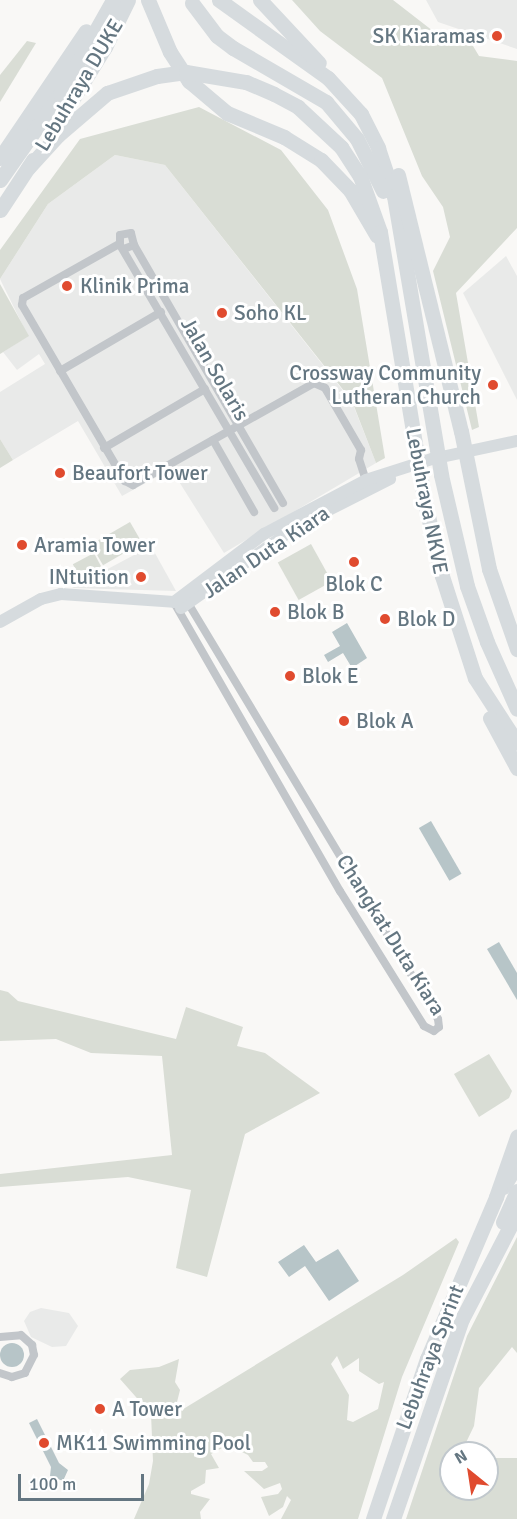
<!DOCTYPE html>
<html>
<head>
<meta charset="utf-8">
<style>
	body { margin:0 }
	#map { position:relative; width:517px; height:1519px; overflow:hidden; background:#f9f8f6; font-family:Signika,sans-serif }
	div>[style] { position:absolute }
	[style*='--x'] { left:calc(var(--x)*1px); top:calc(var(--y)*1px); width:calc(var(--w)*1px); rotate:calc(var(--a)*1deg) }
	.built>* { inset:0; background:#e9eae9 }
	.green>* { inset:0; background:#d9ddd5; transform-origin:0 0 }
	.water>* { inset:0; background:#b7c5c8; transform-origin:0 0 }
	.round { border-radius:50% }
	.minor>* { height:8px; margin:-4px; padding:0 4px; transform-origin:4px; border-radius:4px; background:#c2c6ca }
	.secondary>* { height:12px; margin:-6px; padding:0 6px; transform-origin:6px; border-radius:6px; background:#d6dbde }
	.motorway>* { height:15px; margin:-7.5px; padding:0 7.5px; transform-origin:7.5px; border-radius:7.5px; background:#d6dbde }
	.dots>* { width:16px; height:16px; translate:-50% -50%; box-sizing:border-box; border:3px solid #fff; border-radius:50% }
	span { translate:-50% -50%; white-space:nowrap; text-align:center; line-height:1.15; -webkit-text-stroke:6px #fff; paint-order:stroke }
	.poi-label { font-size:21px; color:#647681 }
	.right { translate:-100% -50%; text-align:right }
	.left { translate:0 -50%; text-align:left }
	.street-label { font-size:21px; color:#647681 }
	.north { position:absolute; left:439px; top:1441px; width:60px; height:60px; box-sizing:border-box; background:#fff; border:2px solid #c1c8cd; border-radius:50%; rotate:330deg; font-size:16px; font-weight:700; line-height:24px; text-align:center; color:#647681 }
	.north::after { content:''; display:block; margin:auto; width:21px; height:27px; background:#e04b2f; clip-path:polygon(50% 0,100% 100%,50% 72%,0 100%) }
	.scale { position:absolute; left:18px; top:1474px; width:126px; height:27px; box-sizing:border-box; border:3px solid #647681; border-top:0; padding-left:8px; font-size:18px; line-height:21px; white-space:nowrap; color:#647681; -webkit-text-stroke:4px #fff; paint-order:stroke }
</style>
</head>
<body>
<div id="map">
	<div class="built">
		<div style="clip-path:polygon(426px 0,517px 0,517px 49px,438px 22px)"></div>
		<div style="clip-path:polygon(115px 155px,165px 165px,352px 402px,376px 463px,224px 553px,171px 469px,122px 496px,78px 421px,13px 460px,0 439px,0 392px,45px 364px,39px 354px,17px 370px,3px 352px,28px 336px,0 279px,48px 204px)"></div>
		<div style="clip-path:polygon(506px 256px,517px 276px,517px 400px,463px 293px)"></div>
		<div style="clip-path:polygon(151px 546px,176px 591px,72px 588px)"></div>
		<div style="clip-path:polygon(41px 1308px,69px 1313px,78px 1326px,66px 1346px,52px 1347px,31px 1337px,24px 1321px,30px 1312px)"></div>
	</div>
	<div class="green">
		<div style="clip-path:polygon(292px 0,393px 0,433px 31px,473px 46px,479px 56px,517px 61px,517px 228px,456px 293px,479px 427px,472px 430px,433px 271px,450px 237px,443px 207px,422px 176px,382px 78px,320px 31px)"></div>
		<div style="clip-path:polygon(27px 41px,36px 43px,0 102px,0 75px)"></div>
		<div style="clip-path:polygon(199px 107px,281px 150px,328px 210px,357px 289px,385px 458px,376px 463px,352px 401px,165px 165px,115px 155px,48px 204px,0 279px,0 250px,80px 139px)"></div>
		<div style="clip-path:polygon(0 284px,29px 336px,0 354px)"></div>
		<div style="clip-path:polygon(0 439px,13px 460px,0 468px)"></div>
		<div style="left:130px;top:522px;width:24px;height:45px;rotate:60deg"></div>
		<div style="left:311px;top:544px;width:43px;height:38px;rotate:61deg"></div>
		<div style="left:94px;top:553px;width:15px;height:24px;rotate:62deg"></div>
		<div style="clip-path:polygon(0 990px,8px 992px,18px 1001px,176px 1039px,186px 1007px,243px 1027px,237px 1046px,265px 1053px,320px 1093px,245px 1134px,207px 1277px,176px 1268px,191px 1190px,128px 1177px,0 1187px,0 1174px,172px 1155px,162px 1056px,91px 1053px,56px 1039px,0 1041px)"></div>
		<div style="clip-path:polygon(489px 1054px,512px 1091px,509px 1098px,479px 1117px,454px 1074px)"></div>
		<div style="clip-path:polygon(517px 1237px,517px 1353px,512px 1347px,479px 1388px,474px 1426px,461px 1453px,451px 1453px,451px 1489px,487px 1489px,487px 1458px,517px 1458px,517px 1519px,406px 1519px,467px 1336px)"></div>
		<div style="clip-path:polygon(evenodd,456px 1238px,459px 1242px,402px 1377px,358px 1519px,281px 1519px,291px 1500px,287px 1496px,283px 1507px,269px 1516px,261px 1497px,278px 1494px,282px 1489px,280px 1483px,264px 1489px,244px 1471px,262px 1471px,268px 1467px,265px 1462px,253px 1462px,248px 1455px,228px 1445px,211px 1454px,219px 1468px,206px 1470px,205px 1483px,191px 1491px,191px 1494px,210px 1499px,200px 1512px,201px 1519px,134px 1519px,149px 1484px,153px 1461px,151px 1414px,120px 1379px,130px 1370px,159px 1367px,179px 1359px,175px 1382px,180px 1390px,176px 1406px,180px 1411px,403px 1275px,456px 1238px,337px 1356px,343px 1369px,359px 1358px,359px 1371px,379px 1384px,384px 1382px,378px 1409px,353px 1422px,347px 1420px,349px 1395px,331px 1364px,337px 1356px)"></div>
	</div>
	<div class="water">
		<div style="clip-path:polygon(347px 623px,367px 658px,352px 668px,343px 653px,328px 662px,324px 655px,340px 646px,332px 632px)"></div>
		<div style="left:431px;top:821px;width:61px;height:14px;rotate:60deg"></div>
		<div style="clip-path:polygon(499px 942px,517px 973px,517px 1000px,487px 949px)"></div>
		<div style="clip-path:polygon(304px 1245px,316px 1262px,338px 1249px,359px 1281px,329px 1301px,305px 1266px,289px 1277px,278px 1262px)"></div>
		<div class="round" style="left:0;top:1343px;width:24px;height:24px"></div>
		<div style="clip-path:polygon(37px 1419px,59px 1463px,68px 1470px,63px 1481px,50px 1476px,51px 1467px,29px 1423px)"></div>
	</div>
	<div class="minor">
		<div style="--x:119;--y:244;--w:110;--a:150.6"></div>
		<div style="--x:23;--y:298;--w:7;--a:98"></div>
		<div style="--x:22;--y:305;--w:204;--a:59.7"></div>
		<div style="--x:125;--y:481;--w:9;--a:27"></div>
		<div style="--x:133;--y:485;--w:208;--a:-29.4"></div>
		<div style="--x:314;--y:383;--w:12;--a:24"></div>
		<div style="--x:325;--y:388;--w:72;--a:59.9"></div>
		<div style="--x:361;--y:450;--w:9;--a:103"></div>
		<div style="--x:359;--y:459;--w:22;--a:72"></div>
		<div style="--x:134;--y:245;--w:298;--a:60"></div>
		<div style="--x:124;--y:249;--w:11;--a:-22"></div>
		<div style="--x:134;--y:245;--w:12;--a:-104"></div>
		<div style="--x:131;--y:233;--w:11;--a:170"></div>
		<div style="--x:120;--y:235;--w:10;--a:90"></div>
		<div style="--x:120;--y:245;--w:305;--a:59.6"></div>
		<div style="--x:60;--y:371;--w:117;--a:-30.3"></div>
		<div style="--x:213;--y:440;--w:83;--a:60.3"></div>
		<div style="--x:104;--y:448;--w:117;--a:-30.3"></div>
		<div style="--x:176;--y:606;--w:329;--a:60.1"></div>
		<div style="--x:340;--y:891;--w:159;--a:58.1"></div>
		<div style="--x:424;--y:1026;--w:11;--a:27"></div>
		<div style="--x:434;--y:1031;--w:6;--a:-39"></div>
		<div style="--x:439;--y:1027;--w:8;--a:-97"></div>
		<div style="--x:438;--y:1019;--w:490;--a:-121"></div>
		<div style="--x:0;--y:1337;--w:21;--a:-5"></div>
		<div style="--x:21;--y:1335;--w:15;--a:42"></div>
		<div style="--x:32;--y:1345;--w:10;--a:79"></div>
		<div style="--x:34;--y:1355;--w:20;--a:117"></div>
		<div style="--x:25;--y:1373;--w:14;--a:163"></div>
		<div style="--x:12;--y:1377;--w:13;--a:-162"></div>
	</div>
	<div class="secondary">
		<div style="--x:181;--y:608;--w:144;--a:-35.1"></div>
		<div style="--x:299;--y:525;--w:102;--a:-26.8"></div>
		<div style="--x:0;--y:622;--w:47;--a:-29.3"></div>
		<div style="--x:41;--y:599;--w:21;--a:-14"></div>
		<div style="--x:61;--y:594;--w:113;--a:4"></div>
		<div style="--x:174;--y:602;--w:113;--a:-37.1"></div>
		<div style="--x:264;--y:534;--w:115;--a:-27.9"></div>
		<div style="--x:366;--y:480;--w:69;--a:-17.7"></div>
		<div style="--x:432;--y:459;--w:87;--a:-12"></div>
	</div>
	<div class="motorway">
		<div style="--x:148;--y:0;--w:56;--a:67.1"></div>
		<div style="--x:170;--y:52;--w:35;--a:57"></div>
		<div style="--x:189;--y:81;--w:50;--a:40.1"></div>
		<div style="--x:227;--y:113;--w:62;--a:22.8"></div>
		<div style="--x:284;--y:137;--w:44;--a:31.9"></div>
		<div style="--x:321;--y:160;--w:42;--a:46"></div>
		<div style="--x:350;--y:190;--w:53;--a:59.6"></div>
		<div style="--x:219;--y:0;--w:134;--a:35.6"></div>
		<div style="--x:328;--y:78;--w:49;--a:47.5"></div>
		<div style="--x:361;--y:114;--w:38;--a:63"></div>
		<div style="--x:378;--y:148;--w:51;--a:71.6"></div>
		<div style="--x:394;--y:196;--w:283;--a:80.4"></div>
		<div style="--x:441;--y:475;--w:114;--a:76.8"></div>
		<div style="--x:467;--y:586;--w:59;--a:70.3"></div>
		<div style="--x:487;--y:642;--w:73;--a:65.9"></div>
		<div style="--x:260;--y:0;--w:86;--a:46.9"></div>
		<div style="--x:192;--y:3;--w:41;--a:52.9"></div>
		<div style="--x:217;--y:36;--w:20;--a:37"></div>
		<div style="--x:233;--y:48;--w:108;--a:30.1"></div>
		<div style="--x:326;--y:102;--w:48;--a:50"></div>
		<div style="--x:357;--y:139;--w:58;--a:63.4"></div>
		<div style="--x:52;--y:132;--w:100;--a:-58.1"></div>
		<div style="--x:105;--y:47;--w:52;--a:-63.9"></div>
		<div style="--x:0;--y:158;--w:153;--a:-55.9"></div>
		<div style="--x:28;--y:168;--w:45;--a:-47.7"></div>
		<div style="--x:58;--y:135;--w:65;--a:-40.6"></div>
		<div style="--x:107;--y:93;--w:53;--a:-18.8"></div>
		<div style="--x:157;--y:76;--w:29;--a:-8"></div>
		<div style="--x:186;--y:72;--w:61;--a:9.5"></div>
		<div style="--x:246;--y:82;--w:30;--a:23"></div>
		<div style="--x:274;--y:94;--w:27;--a:28"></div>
		<div style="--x:298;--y:107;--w:59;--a:42.9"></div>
		<div style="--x:341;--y:147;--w:35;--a:57"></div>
		<div style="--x:360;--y:176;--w:59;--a:70.3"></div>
		<div style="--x:380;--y:232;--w:275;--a:80.6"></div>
		<div style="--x:425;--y:503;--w:75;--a:76.9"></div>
		<div style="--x:442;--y:576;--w:107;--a:72.1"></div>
		<div style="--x:475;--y:678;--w:77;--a:57.1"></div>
		<div style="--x:398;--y:175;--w:264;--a:76.2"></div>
		<div style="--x:461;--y:431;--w:141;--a:78.5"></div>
		<div style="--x:489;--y:569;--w:85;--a:70.7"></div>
		<div style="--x:0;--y:180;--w:105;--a:-55.1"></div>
		<div style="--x:60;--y:94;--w:108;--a:-60.6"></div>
		<div style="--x:0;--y:210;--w:60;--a:-56.6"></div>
		<div style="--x:490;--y:718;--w:57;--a:61.6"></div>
		<div style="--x:503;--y:1187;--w:26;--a:-58"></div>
		<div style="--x:503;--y:1222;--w:34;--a:-66"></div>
		<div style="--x:373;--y:1519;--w:169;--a:-71.4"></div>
		<div style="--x:427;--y:1359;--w:176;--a:-66.9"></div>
		<div style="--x:496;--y:1197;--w:64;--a:-70.7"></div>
		<div style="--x:393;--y:1519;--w:212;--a:-71"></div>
		<div style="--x:462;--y:1319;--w:119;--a:-62.6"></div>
	</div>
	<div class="dots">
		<div style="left:497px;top:36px;background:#e04b2f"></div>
		<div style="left:67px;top:286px;background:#e04b2f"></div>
		<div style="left:222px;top:313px;background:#e04b2f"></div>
		<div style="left:493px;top:385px;background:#e04b2f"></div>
		<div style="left:60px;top:473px;background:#e04b2f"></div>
		<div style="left:22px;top:545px;background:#e04b2f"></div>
		<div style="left:354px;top:562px;background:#e04b2f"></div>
		<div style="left:141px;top:577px;background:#e04b2f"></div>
		<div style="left:275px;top:612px;background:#e04b2f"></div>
		<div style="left:385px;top:619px;background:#e04b2f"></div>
		<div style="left:290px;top:676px;background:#e04b2f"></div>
		<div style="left:344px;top:721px;background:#e04b2f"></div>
		<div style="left:100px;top:1409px;background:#e04b2f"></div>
		<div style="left:44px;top:1443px;background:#e04b2f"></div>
	</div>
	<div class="poi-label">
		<span class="right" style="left:485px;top:36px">SK Kiaramas</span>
		<span class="left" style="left:80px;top:286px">Klinik Prima</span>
		<span class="left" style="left:234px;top:313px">Soho KL</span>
		<span class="right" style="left:481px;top:385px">Crossway Community<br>Lutheran Church</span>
		<span class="left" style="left:72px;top:473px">Beaufort Tower</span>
		<span class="left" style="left:34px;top:545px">Aramia Tower</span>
		<span class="right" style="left:129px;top:577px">INtuition</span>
		<span style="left:354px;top:584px">Blok C</span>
		<span class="left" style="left:287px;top:612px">Blok B</span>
		<span class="left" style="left:397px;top:619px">Blok D</span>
		<span class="left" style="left:302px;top:676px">Blok E</span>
		<span class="left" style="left:356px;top:721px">Blok A</span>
		<span class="left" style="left:112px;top:1409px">A Tower</span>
		<span class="left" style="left:56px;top:1443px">MK11 Swimming Pool</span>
	</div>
	<div class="street-label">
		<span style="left:79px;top:85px;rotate:-59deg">Lebuhraya DUKE</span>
		<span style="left:215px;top:369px;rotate:60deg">Jalan Solaris</span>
		<span style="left:427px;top:501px;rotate:79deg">Lebuhraya NKVE</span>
		<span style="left:266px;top:552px;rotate:-34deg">Jalan Duta Kiara</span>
		<span style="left:391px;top:935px;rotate:58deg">Changkat Duta Kiara</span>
		<span style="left:430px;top:1357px;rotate:-69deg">Lebuhraya Sprint</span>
	</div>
	<div class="north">N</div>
	<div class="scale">100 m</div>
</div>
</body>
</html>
